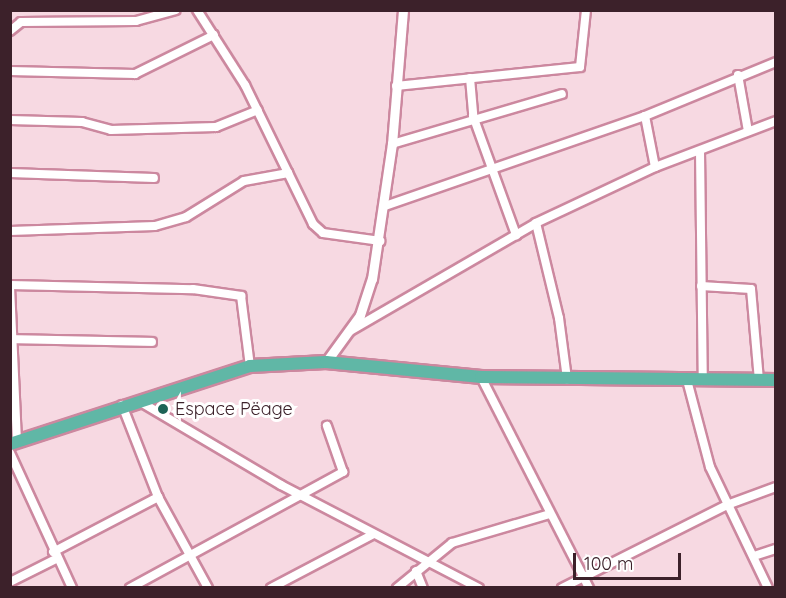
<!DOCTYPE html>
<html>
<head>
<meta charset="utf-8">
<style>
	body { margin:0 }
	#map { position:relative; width:786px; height:598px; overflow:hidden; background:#f7d9e2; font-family:Quicksand,sans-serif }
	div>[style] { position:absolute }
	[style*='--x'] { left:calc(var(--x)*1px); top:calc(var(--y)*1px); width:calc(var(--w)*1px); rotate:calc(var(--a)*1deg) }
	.roads { filter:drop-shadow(2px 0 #cc889f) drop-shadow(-2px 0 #cc889f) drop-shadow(0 2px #cc889f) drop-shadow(0 -2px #cc889f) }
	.minor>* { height:8px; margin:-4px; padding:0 4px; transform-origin:4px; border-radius:4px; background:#fff }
	.tertiary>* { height:9px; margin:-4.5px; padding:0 4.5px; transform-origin:4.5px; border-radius:4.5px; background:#fff }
	.trunk>* { height:12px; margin:-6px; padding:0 6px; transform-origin:6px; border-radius:6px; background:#60b7a6 }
	.dots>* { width:16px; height:16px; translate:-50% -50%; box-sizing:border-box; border:3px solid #fff; border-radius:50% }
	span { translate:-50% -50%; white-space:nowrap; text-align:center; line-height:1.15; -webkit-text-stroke:6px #fff; paint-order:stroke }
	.poi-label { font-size:18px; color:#3c212a }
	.left { translate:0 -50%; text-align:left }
	.frame { position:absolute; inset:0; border:12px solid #3c212a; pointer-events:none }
	.scale { position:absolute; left:573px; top:553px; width:108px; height:27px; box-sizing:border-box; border:3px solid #3c212a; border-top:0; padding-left:8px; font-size:18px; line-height:21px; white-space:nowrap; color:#3c212a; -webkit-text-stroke:4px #fff; paint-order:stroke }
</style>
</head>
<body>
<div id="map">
	<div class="roads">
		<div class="minor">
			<div style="--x:197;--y:10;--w:89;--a:57.4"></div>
			<div style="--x:245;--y:85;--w:155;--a:63.9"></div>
			<div style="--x:313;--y:224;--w:13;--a:42"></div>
			<div style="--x:323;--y:233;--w:58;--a:8"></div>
			<div style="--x:10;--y:31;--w:14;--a:-39"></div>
			<div style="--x:21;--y:22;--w:115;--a:-0.5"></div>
			<div style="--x:136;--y:21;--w:41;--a:-15.4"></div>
			<div style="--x:10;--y:71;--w:125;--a:1.4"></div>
			<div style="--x:135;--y:74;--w:88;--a:-26.3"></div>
			<div style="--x:738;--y:75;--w:57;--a:79.9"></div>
			<div style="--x:470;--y:78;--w:38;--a:85"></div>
			<div style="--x:473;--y:116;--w:127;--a:70.1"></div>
			<div style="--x:396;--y:86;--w:185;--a:-5.9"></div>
			<div style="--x:580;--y:67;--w:57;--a:-84"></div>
			<div style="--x:645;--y:116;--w:52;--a:78.9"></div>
			<div style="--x:10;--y:120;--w:72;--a:1.6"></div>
			<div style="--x:82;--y:122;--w:30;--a:15"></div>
			<div style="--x:111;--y:130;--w:105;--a:-1.6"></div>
			<div style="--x:216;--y:127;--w:45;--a:-22"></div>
			<div style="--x:392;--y:144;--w:177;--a:-16.4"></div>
			<div style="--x:700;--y:151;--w:230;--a:89.3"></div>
			<div style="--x:10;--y:173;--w:144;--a:2"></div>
			<div style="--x:385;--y:206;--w:275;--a:-19.1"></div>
			<div style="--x:645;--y:116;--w:142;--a:-22.4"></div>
			<div style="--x:536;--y:223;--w:98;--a:76.4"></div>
			<div style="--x:559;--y:318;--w:62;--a:82.5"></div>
			<div style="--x:10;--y:231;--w:145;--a:-2"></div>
			<div style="--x:155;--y:226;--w:32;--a:-16"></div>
			<div style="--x:186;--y:217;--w:68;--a:-31.8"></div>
			<div style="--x:244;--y:181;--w:45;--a:-10.3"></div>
			<div style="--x:10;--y:285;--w:183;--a:1.3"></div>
			<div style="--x:193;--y:289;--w:49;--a:8.3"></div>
			<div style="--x:241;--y:296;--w:71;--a:82.7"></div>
			<div style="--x:701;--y:286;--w:50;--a:3.4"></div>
			<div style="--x:751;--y:289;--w:91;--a:85"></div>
			<div style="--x:10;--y:287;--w:155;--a:87.4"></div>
			<div style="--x:350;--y:331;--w:215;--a:-30.1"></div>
			<div style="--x:536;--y:223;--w:132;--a:-25.2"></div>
			<div style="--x:655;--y:167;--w:129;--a:-20.8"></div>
			<div style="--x:10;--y:339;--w:142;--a:1.2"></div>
			<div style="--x:481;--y:377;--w:237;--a:62.9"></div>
			<div style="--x:687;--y:380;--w:90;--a:75.2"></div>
			<div style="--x:710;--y:467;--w:134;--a:64.4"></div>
			<div style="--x:139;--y:401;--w:165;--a:30.6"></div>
			<div style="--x:281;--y:485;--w:223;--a:27.5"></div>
			<div style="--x:122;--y:405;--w:99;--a:68.6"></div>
			<div style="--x:158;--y:497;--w:104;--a:61.2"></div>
			<div style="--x:10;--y:453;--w:149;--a:65.3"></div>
			<div style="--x:53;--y:552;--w:119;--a:-27.6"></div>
			<div style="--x:754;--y:556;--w:23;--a:-18"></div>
			<div style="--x:416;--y:571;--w:18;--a:68"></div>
			<div style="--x:10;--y:582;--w:51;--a:-26.6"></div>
			<div style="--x:130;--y:588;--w:243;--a:-28.6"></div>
			<div style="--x:343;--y:472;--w:49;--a:-109.2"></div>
			<div style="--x:271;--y:588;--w:116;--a:-27.7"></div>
			<div style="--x:397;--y:588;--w:71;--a:-39.3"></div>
			<div style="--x:452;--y:543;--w:102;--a:-16.5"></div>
			<div style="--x:562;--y:588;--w:185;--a:-26.7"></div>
			<div style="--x:727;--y:505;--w:52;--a:-20.2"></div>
		</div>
		<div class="tertiary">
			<div style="--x:326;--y:362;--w:58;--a:-54.1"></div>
			<div style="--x:360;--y:315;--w:38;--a:-72"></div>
			<div style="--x:372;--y:279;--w:136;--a:-81.6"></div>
			<div style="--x:392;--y:144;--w:134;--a:-85.3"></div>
		</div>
		<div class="trunk">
			<div style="--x:10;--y:444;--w:252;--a:-18"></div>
			<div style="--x:250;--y:366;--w:76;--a:-3"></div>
			<div style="--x:326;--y:362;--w:156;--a:5.5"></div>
			<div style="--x:481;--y:377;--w:295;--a:0.6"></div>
		</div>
	</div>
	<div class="dots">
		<div style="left:163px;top:409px;background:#1d6356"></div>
	</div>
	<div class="poi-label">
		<span class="left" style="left:175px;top:409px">Espace Pëage</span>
	</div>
	<div class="frame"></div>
	<div class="scale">100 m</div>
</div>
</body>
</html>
